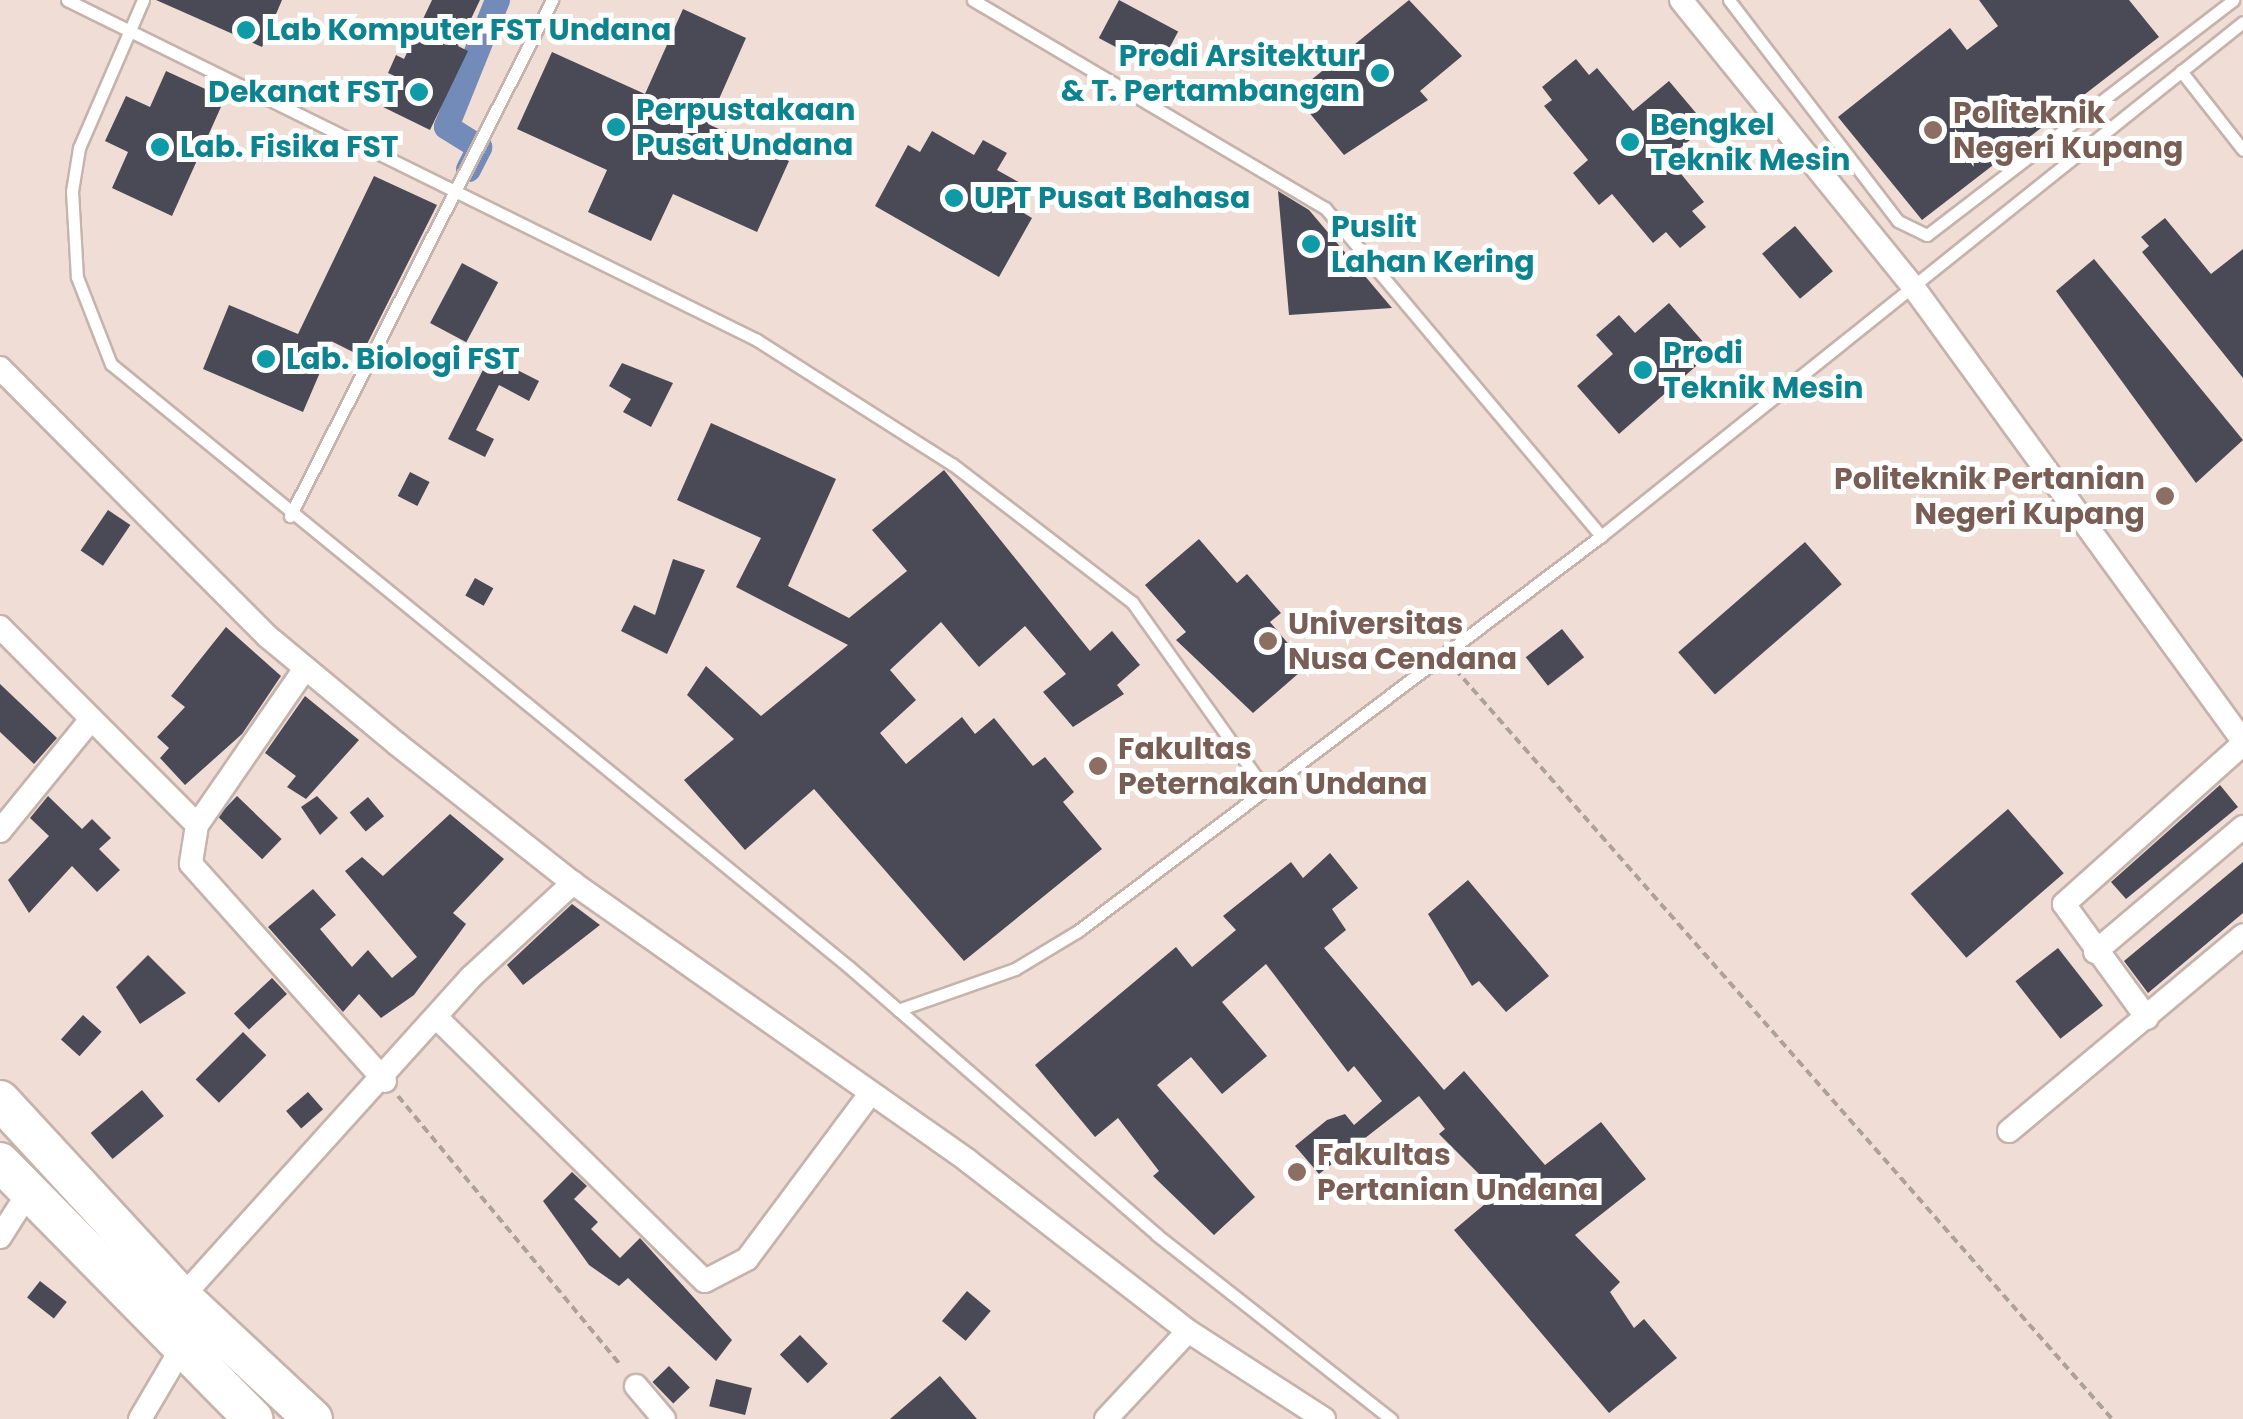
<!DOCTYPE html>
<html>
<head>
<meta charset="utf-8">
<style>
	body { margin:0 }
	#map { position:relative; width:2243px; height:1419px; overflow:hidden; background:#f0ded6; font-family:Poppins,sans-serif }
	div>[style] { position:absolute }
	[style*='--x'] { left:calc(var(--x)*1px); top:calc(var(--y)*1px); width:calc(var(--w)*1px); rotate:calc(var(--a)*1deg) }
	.canal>* { height:25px; margin:-12.5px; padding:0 12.5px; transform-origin:12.5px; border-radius:12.5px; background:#738bb8 }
	.building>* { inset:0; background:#4a4a57; transform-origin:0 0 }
	.path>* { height:4px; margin-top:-2px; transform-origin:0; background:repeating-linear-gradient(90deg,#aea19a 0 8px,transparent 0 13px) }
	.roads { filter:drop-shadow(2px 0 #c5b3ac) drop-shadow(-2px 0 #c5b3ac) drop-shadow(0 2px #c5b3ac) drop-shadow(0 -2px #c5b3ac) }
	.service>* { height:11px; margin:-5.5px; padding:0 5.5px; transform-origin:5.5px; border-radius:5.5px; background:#fff }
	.minor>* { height:22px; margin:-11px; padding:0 11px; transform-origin:11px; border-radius:11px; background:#fff }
	.trunk>* { height:38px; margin:-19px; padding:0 19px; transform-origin:19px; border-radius:19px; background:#fff }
	.dots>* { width:28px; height:28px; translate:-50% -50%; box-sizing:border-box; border:5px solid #fff; border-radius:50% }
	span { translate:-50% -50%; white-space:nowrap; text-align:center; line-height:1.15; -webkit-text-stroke:10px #fff; paint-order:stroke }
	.culture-label { font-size:30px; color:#0d838f; font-weight:700 }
	.left { translate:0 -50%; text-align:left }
	.right { translate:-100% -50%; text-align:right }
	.education-label { font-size:30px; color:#785e54; font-weight:700 }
</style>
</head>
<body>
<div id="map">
	<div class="canal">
		<div style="--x:468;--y:169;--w:25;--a:-63"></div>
		<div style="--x:479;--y:147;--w:39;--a:-148"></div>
		<div style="--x:446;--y:126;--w:136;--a:-68"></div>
	</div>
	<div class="building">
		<div style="clip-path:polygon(156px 0,282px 0,262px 47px)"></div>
		<div style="clip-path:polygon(432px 0,480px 0,458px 46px,468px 51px,430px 130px,383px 107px,397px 77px,388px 73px,396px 55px,404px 59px)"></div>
		<div style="left:1119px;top:0;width:67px;height:43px;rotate:28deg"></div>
		<div style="clip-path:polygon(1409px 0,1462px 56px,1420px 91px,1428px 100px,1344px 155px,1294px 94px)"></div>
		<div style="clip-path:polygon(1979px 0,2129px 0,2159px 37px,1922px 220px,1838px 117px,1950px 28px,1967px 50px,1998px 26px)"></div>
		<div style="clip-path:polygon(683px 9px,746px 38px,708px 124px,789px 161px,757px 232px,673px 194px,651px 241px,588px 212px,607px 170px,517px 129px,552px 52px,645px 94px)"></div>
		<div style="clip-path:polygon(1576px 59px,1589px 75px,1597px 68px,1633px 111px,1669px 81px,1707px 126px,1668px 158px,1704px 202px,1692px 211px,1706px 227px,1680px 248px,1666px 232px,1653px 243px,1612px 194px,1599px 205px,1573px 173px,1588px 160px,1544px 106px,1552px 100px,1542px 87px)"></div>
		<div style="clip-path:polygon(166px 71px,225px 98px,172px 216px,112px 188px,128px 152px,105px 141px,126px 96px,150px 107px)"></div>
		<div style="clip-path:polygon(932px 131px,974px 155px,983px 140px,1007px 153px,997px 170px,1033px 190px,1022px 212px,1032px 218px,999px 277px,875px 206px,908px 145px,920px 152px)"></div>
		<div style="clip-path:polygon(374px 176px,437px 205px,361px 356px,333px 342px,303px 412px,203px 369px,229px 305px,298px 334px)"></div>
		<div style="clip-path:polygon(1278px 191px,1309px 210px,1392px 308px,1289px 315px)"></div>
		<div style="clip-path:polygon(2165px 218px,2211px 274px,2243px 249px,2243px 378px,2142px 252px,2149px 246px,2141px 237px)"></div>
		<div style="left:1795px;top:226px;width:59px;height:43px;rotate:50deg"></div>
		<div style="clip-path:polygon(2094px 259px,2243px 440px,2196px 483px,2056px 291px)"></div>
		<div style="left:462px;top:263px;width:41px;height:68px;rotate:28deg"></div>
		<div style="clip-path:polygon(1669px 303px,1712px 352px,1619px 434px,1577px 386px,1613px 354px,1596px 335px,1619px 315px,1635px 333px)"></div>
		<div style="clip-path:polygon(490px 356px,539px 381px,529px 401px,499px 385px,476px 430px,494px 439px,485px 457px,448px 439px)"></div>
		<div style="clip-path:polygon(622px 363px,673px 383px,651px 427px,623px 412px,631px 399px,609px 386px)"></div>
		<div style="clip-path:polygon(711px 423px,836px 479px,788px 586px,849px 618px,907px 571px,872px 530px,944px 470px,1090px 651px,1112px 631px,1140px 665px,1117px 685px,1124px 694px,1073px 727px,1043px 692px,1066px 674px,1025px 626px,979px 667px,941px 622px,890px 670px,916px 700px,880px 733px,906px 764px,962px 717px,975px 734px,994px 718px,1033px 766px,1045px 757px,1074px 792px,1063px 802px,1102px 849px,964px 961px,814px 789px,745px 850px,684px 780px,734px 739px,687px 695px,706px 666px,761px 716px,848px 645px,736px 587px,761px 538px,677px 500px)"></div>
		<div style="left:410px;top:472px;width:22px;height:27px;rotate:27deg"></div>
		<div style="left:108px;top:510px;width:27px;height:49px;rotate:34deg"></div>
		<div style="clip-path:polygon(1199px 539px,1237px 583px,1247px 574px,1281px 613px,1270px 622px,1307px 666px,1253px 713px,1176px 640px,1186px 632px,1145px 585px)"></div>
		<div style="left:1805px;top:542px;width:56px;height:168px;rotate:49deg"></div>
		<div style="clip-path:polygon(673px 559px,705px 570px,667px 654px,621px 631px,634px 605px,655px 615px)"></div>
		<div style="left:475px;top:578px;width:21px;height:20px;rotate:29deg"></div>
		<div style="clip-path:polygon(226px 627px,281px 676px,242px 734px,185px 785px,160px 758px,169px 748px,157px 737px,185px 707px,171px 696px)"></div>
		<div style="left:1562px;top:629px;width:36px;height:46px;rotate:52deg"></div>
		<div style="clip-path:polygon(0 684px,57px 738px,34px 764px,0 732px)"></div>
		<div style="clip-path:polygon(305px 696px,359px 740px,306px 799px,287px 787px,296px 776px,265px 753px)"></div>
		<div style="clip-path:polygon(2220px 785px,2238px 807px,2126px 899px,2111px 882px)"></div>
		<div style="clip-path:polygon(48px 796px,82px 829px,92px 819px,111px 838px,99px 849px,120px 870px,97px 892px,72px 866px,29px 913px,8px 880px,49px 836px,30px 818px)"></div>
		<div style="left:237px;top:796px;width:62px;height:28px;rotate:44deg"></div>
		<div style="clip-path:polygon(317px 796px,338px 818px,320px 835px,301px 807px)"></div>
		<div style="left:368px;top:797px;width:25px;height:24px;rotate:50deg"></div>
		<div style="left:2008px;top:809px;width:85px;height:129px;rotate:49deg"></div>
		<div style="clip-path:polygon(450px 814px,504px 859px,453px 913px,466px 924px,414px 995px,381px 1018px,359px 994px,343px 1012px,268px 927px,313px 889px,336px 915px,320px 929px,352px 967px,368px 950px,392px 978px,417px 957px,345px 871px,362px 857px,383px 876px)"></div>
		<div style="clip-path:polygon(1330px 853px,1358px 888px,1332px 909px,1346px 930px,1324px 948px,1444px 1090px,1464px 1071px,1545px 1165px,1601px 1122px,1646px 1179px,1575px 1235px,1620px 1282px,1610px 1292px,1634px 1328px,1644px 1319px,1677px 1358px,1609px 1413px,1454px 1230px,1498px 1193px,1439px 1134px,1445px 1129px,1419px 1096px,1319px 1174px,1295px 1146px,1327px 1120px,1345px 1114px,1354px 1125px,1382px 1101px,1354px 1066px,1348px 1072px,1266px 964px,1222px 1002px,1267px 1056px,1222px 1094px,1191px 1057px,1157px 1085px,1255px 1197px,1214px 1235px,1153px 1176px,1159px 1171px,1118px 1118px,1095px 1137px,1035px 1065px,1176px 947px,1192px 967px,1236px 930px,1223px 916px,1291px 862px,1303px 878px)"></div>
		<div style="clip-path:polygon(2243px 862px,2243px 913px,2148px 993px,2124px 961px)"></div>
		<div style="clip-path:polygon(1468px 880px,1549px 976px,1506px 1012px,1479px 981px,1472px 986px,1428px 914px)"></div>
		<div style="clip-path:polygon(572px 904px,600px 925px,523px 985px,507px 965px)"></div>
		<div style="left:2058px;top:948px;width:73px;height:54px;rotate:52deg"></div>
		<div style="clip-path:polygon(148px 955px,186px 993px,140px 1024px,116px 987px)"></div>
		<div style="left:272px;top:978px;width:22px;height:52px;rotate:47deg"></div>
		<div style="left:83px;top:1015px;width:25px;height:33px;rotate:42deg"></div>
		<div style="left:243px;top:1032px;width:33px;height:67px;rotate:45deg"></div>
		<div style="left:142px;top:1090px;width:34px;height:67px;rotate:50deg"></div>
		<div style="left:308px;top:1092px;width:23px;height:29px;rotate:49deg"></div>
		<div style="clip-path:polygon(572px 1172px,587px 1186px,574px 1199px,598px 1222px,591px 1229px,620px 1258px,640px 1238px,732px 1340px,716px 1361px,628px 1278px,619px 1286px,589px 1265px,543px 1201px)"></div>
		<div style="left:40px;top:1281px;width:34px;height:21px;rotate:38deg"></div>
		<div style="left:967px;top:1291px;width:31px;height:39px;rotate:40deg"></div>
		<div style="left:800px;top:1335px;width:40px;height:28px;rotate:46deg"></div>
		<div style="left:669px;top:1366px;width:30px;height:23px;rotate:46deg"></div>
		<div style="clip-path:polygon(940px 1376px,977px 1419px,890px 1419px)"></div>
		<div style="left:716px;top:1379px;width:37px;height:28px;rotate:14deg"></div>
	</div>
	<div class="path">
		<div style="--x:1455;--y:669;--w:997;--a:48.78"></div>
		<div style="--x:398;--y:1096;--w:350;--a:50.4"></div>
	</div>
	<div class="roads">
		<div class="service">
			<div style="--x:67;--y:0;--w:769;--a:26.23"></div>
			<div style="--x:757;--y:340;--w:231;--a:32.5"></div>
			<div style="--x:952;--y:464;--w:227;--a:37.5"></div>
			<div style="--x:1132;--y:602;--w:229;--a:54.6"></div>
			<div style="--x:143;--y:0;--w:161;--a:113.4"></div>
			<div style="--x:79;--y:148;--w:44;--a:99.2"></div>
			<div style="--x:72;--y:191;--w:86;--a:86.7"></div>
			<div style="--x:77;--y:277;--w:93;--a:68.7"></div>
			<div style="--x:111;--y:364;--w:953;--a:39.25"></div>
			<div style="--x:849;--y:967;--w:408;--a:41"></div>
			<div style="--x:1157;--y:1235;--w:298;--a:38.2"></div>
			<div style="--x:973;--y:0;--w:409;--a:30.6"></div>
			<div style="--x:1325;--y:208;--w:429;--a:49.9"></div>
			<div style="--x:1729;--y:0;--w:278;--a:52.6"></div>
			<div style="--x:1898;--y:221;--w:32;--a:26"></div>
			<div style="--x:1927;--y:235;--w:386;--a:-37.5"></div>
			<div style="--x:2181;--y:71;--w:100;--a:51.9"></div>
			<div style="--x:290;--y:516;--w:579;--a:-63.08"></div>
			<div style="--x:898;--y:1010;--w:124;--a:-19.3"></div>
			<div style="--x:1015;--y:969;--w:74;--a:-31.1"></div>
			<div style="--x:1078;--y:931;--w:655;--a:-37.06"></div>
			<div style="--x:1601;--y:536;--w:822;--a:-38.68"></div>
		</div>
		<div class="minor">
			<div style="--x:1681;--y:0;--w:370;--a:51"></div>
			<div style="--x:1914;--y:288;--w:560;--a:54.01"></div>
			<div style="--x:0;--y:368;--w:378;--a:45.1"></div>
			<div style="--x:267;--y:636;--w:169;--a:39.7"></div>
			<div style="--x:397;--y:744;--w:224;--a:38.3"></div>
			<div style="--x:573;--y:883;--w:483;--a:35.1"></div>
			<div style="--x:968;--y:1161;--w:278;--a:37.7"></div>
			<div style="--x:1188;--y:1331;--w:162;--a:32.9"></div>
			<div style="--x:0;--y:627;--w:279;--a:45.1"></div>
			<div style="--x:304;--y:670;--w:188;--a:124.6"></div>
			<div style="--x:197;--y:825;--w:39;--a:99"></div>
			<div style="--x:191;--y:864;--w:291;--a:48.2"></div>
			<div style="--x:0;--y:831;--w:139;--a:-50.8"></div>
			<div style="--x:2095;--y:952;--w:194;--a:-40.2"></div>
			<div style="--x:437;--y:1018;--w:375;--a:44.5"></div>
			<div style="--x:705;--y:1281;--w:47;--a:-27.6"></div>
			<div style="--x:747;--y:1259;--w:206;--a:-53.3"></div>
			<div style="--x:2147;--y:1018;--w:141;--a:-126.1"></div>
			<div style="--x:2064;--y:904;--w:240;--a:-41.8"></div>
			<div style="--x:2009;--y:1131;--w:305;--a:-39.9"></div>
			<div style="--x:0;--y:1237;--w:52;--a:-57.5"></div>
			<div style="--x:182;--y:1297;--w:431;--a:-47.9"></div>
			<div style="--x:471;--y:977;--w:139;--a:-42.7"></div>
			<div style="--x:636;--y:1386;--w:43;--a:49.7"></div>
			<div style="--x:140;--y:1419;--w:79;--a:-59.5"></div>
			<div style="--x:1106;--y:1419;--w:120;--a:-47"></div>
		</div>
		<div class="trunk">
			<div style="--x:0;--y:1100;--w:268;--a:47.3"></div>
			<div style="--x:182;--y:1297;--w:179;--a:43"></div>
			<div style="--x:0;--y:1162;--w:361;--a:45.4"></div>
		</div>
	</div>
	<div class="dots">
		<div style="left:246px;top:30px;background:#0f9aa8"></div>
		<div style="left:1380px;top:73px;background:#0f9aa8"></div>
		<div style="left:419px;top:92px;background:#0f9aa8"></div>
		<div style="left:616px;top:127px;background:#0f9aa8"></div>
		<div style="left:1933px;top:130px;background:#8d6e63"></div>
		<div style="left:1630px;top:142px;background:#0f9aa8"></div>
		<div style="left:160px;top:147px;background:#0f9aa8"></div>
		<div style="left:954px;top:198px;background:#0f9aa8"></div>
		<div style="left:1311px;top:244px;background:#0f9aa8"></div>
		<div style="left:266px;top:359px;background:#0f9aa8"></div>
		<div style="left:1643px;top:370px;background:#0f9aa8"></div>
		<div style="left:2165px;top:496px;background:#8d6e63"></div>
		<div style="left:1268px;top:641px;background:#8d6e63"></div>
		<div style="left:1098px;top:766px;background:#8d6e63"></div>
		<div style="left:1297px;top:1172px;background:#8d6e63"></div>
	</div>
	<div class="culture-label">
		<span class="left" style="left:266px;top:30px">Lab Komputer FST Undana</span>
		<span class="right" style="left:1360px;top:73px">Prodi Arsitektur<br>&amp; T. Pertambangan</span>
		<span class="right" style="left:399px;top:92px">Dekanat FST</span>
		<span class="left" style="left:636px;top:127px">Perpustakaan<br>Pusat Undana</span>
		<span class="left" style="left:1650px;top:142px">Bengkel<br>Teknik Mesin</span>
		<span class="left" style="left:180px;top:147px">Lab. Fisika FST</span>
		<span class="left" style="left:974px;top:198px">UPT Pusat Bahasa</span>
		<span class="left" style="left:1331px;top:244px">Puslit<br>Lahan Kering</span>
		<span class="left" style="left:1663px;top:370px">Prodi<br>Teknik Mesin</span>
		<span class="left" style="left:286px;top:359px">Lab. Biologi FST</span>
	</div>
	<div class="education-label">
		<span class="left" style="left:1953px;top:130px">Politeknik<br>Negeri Kupang</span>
		<span class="right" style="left:2145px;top:496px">Politeknik Pertanian<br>Negeri Kupang</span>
		<span class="left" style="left:1288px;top:641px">Universitas<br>Nusa Cendana</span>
		<span class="left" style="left:1118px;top:766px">Fakultas<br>Peternakan Undana</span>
		<span class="left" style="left:1317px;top:1172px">Fakultas<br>Pertanian Undana</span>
	</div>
</div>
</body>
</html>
